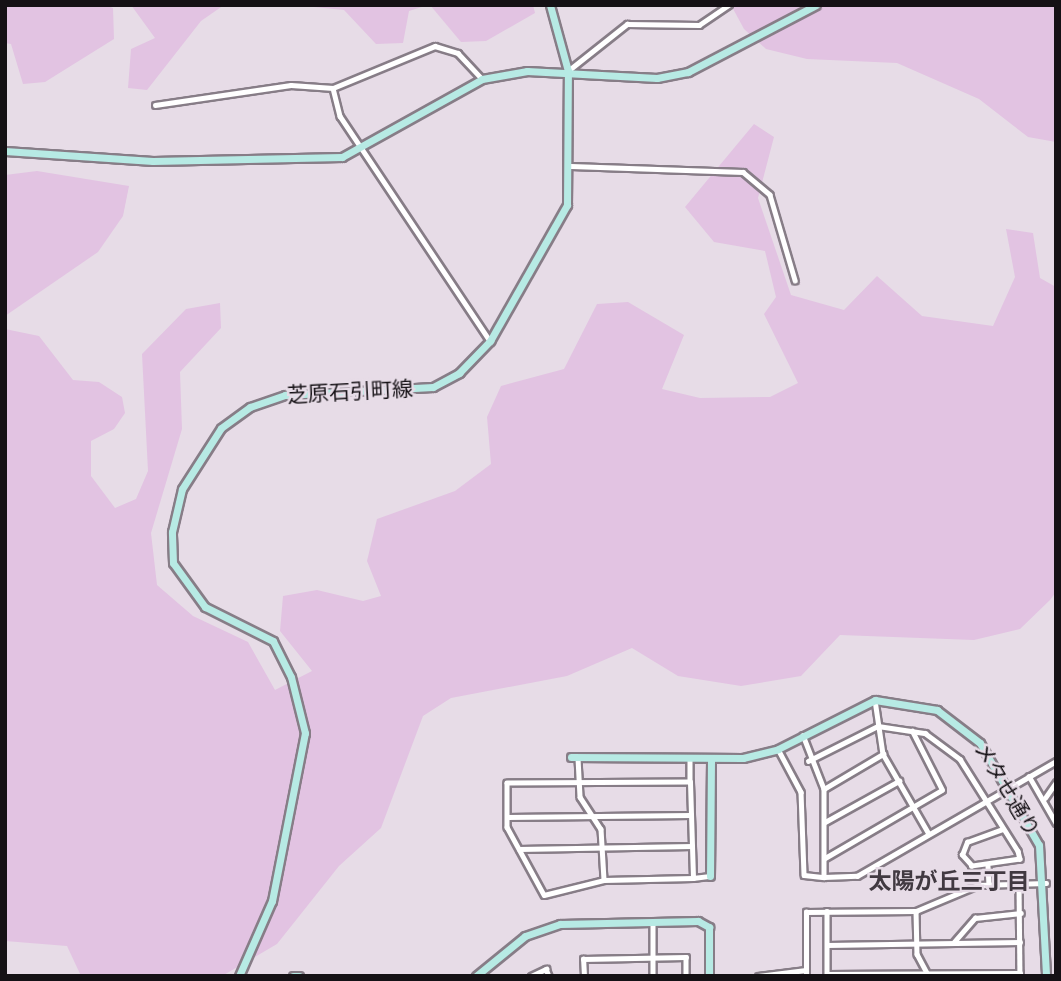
<!DOCTYPE html>
<html>
<head>
<meta charset="utf-8">
<style>
	body { margin:0 }
	#map { position:relative; width:1061px; height:981px; overflow:hidden; background:#e7dce7; font-family:"Varela Round","Noto Sans JP",sans-serif }
	div>[style] { position:absolute }
	[style*='--x'] { left:calc(var(--x)*1px); top:calc(var(--y)*1px); width:calc(var(--w)*1px); rotate:calc(var(--a)*1deg) }
	.green>* { inset:0; background:#e2c3e2 }
	.roads { filter:drop-shadow(2px 0 #877d87) drop-shadow(-2px 0 #877d87) drop-shadow(0 2px #877d87) drop-shadow(0 -2px #877d87) }
	.street>* { height:4.5px; margin:-2.25px; padding:0 2.25px; transform-origin:2.25px; border-radius:2.25px; background:#fff }
	.secondary>* { height:7px; margin:-3.5px; padding:0 3.5px; transform-origin:3.5px; border-radius:3.5px; background:#b7eae4 }
	span { translate:-50% -50%; white-space:nowrap; text-align:center; line-height:1.15; -webkit-text-stroke:5px #e7dce7; paint-order:stroke }
	.street-label { font-size:21px; color:#151115 }
	.neighbourhood-label { font-size:23px; color:#413941; font-weight:700 }
	.frame { position:absolute; inset:0; border:7px solid #151115; pointer-events:none }
</style>
</head>
<body>
<div id="map">
	<div class="green">
		<div style="clip-path:polygon(5px 5px,105px 5px,113px 8px,114px 39px,45px 82px,23px 84px,11px 44px,5px 43px)"></div>
		<div style="clip-path:polygon(131px 5px,224px 5px,201px 21px,147px 90px,128px 88px,131px 49px,155px 38px)"></div>
		<div style="clip-path:polygon(294px 5px,428px 5px,409px 11px,403px 43px,376px 44px,344px 10px)"></div>
		<div style="clip-path:polygon(430px 5px,533px 5px,535px 13px,486px 41px,461px 42px)"></div>
		<div style="clip-path:polygon(731px 5px,1056px 5px,1056px 142px,1028px 137px,979px 99px,897px 63px,807px 59px,766px 49px,744px 29px)"></div>
		<div style="clip-path:polygon(754px 124px,774px 137px,758px 198px,791px 295px,844px 310px,877px 276px,922px 316px,993px 326px,1015px 277px,1006px 229px,1033px 233px,1040px 278px,1056px 287px,1056px 592px,1050px 600px,1020px 629px,974px 640px,840px 635px,801px 676px,741px 686px,678px 676px,632px 648px,567px 676px,451px 698px,423px 716px,381px 828px,339px 866px,277px 944px,222px 976px,81px 976px,67px 946px,5px 941px,5px 329px,39px 336px,73px 380px,99px 382px,122px 397px,125px 413px,114px 429px,91px 441px,91px 476px,115px 508px,136px 499px,148px 471px,142px 354px,186px 309px,220px 303px,221px 328px,180px 372px,182px 429px,151px 533px,157px 585px,193px 616px,248px 642px,275px 690px,312px 671px,280px 631px,283px 596px,317px 590px,363px 601px,381px 596px,367px 561px,377px 519px,455px 491px,491px 464px,487px 417px,501px 386px,564px 369px,597px 304px,628px 302px,684px 335px,662px 389px,700px 398px,770px 397px,798px 383px,764px 314px,776px 297px,765px 251px,714px 242px,685px 207px)"></div>
		<div style="clip-path:polygon(37px 171px,129px 186px,123px 216px,98px 252px,5px 316px,5px 175px)"></div>
	</div>
	<div class="roads">
		<div class="street">
			<div style="--x:569;--y:70;--w:74;--a:-38.4"></div>
			<div style="--x:627;--y:24;--w:72;--a:0.8"></div>
			<div style="--x:699;--y:25;--w:36;--a:-34"></div>
			<div style="--x:333;--y:88;--w:29;--a:76"></div>
			<div style="--x:340;--y:116;--w:270;--a:56.3"></div>
			<div style="--x:155;--y:105;--w:137;--a:-8.4"></div>
			<div style="--x:291;--y:85;--w:42;--a:4.1"></div>
			<div style="--x:333;--y:88;--w:110;--a:-22.4"></div>
			<div style="--x:435;--y:46;--w:24;--a:17"></div>
			<div style="--x:458;--y:53;--w:35;--a:47"></div>
			<div style="--x:571;--y:166;--w:172;--a:2"></div>
			<div style="--x:743;--y:172;--w:35;--a:40"></div>
			<div style="--x:770;--y:195;--w:89;--a:73.6"></div>
			<div style="--x:875;--y:700;--w:55;--a:81.6"></div>
			<div style="--x:883;--y:754;--w:92;--a:60.1"></div>
			<div style="--x:803;--y:735;--w:58;--a:68.7"></div>
			<div style="--x:824;--y:789;--w:88;--a:90"></div>
			<div style="--x:778;--y:749;--w:49;--a:61.9"></div>
			<div style="--x:801;--y:792;--w:83;--a:87.9"></div>
			<div style="--x:804;--y:875;--w:20;--a:6"></div>
			<div style="--x:824;--y:877;--w:33;--a:-2"></div>
			<div style="--x:857;--y:876;--w:230;--a:-30"></div>
			<div style="--x:578;--y:758;--w:39;--a:87"></div>
			<div style="--x:580;--y:797;--w:38;--a:57"></div>
			<div style="--x:601;--y:829;--w:51;--a:86.6"></div>
			<div style="--x:690;--y:758;--w:24;--a:90"></div>
			<div style="--x:808;--y:761;--w:78;--a:-26.6"></div>
			<div style="--x:878;--y:726;--w:48;--a:8.5"></div>
			<div style="--x:925;--y:733;--w:44;--a:36.6"></div>
			<div style="--x:960;--y:759;--w:109;--a:57.8"></div>
			<div style="--x:1018;--y:851;--w:8;--a:76"></div>
			<div style="--x:1020;--y:859;--w:49;--a:171.7"></div>
			<div style="--x:972;--y:866;--w:15;--a:-132"></div>
			<div style="--x:962;--y:855;--w:14;--a:-69"></div>
			<div style="--x:967;--y:842;--w:38;--a:-20"></div>
			<div style="--x:1029;--y:776;--w:54;--a:60.1"></div>
			<div style="--x:824;--y:789;--w:69;--a:-30.7"></div>
			<div style="--x:1045;--y:798;--w:19;--a:-55"></div>
			<div style="--x:507;--y:817;--w:184;--a:-0.6"></div>
			<div style="--x:825;--y:822;--w:85;--a:-29"></div>
			<div style="--x:519;--y:849;--w:173;--a:-1"></div>
			<div style="--x:825;--y:858;--w:135;--a:-30.2"></div>
			<div style="--x:942;--y:790;--w:66;--a:-117"></div>
			<div style="--x:988;--y:866;--w:18;--a:87"></div>
			<div style="--x:693;--y:878;--w:96;--a:-91.8"></div>
			<div style="--x:690;--y:782;--w:183;--a:179.7"></div>
			<div style="--x:507;--y:783;--w:44;--a:90"></div>
			<div style="--x:507;--y:827;--w:77;--a:61.4"></div>
			<div style="--x:544;--y:895;--w:62;--a:-14"></div>
			<div style="--x:604;--y:880;--w:89;--a:-1.3"></div>
			<div style="--x:693;--y:878;--w:17;--a:-7"></div>
			<div style="--x:1019;--y:884;--w:90;--a:89.4"></div>
			<div style="--x:827;--y:911;--w:65;--a:90"></div>
			<div style="--x:916;--y:911;--w:43;--a:88.7"></div>
			<div style="--x:917;--y:954;--w:21;--a:62"></div>
			<div style="--x:653;--y:922;--w:54;--a:90"></div>
			<div style="--x:954;--y:942;--w:32;--a:-49"></div>
			<div style="--x:975;--y:918;--w:46;--a:-6.2"></div>
			<div style="--x:827;--y:945;--w:193;--a:-0.9"></div>
			<div style="--x:827;--y:974;--w:193;--a:-0.3"></div>
			<div style="--x:531;--y:976;--w:17;--a:-25"></div>
			<div style="--x:546;--y:969;--w:8;--a:67"></div>
			<div style="--x:584;--y:976;--w:17;--a:-93"></div>
			<div style="--x:583;--y:959;--w:103;--a:-1.1"></div>
			<div style="--x:686;--y:957;--w:19;--a:90"></div>
			<div style="--x:758;--y:976;--w:48;--a:-7.1"></div>
			<div style="--x:806;--y:976;--w:64;--a:-90"></div>
			<div style="--x:806;--y:912;--w:110;--a:-0.5"></div>
			<div style="--x:916;--y:911;--w:67;--a:-22.8"></div>
			<div style="--x:978;--y:885;--w:68;--a:-1.7"></div>
		</div>
		<div class="secondary">
			<div style="--x:5;--y:151;--w:148;--a:3.9"></div>
			<div style="--x:153;--y:161;--w:189;--a:-1.2"></div>
			<div style="--x:342;--y:157;--w:160;--a:-29.1"></div>
			<div style="--x:482;--y:79;--w:46;--a:-10.1"></div>
			<div style="--x:527;--y:71;--w:130;--a:3.1"></div>
			<div style="--x:657;--y:78;--w:32;--a:-11"></div>
			<div style="--x:688;--y:72;--w:144;--a:-27.6"></div>
			<div style="--x:571;--y:757;--w:172;--a:0.3"></div>
			<div style="--x:743;--y:758;--w:36;--a:-14"></div>
			<div style="--x:778;--y:749;--w:109;--a:-26.8"></div>
			<div style="--x:875;--y:700;--w:63;--a:9.2"></div>
			<div style="--x:937;--y:710;--w:54;--a:37.5"></div>
			<div style="--x:980;--y:743;--w:118;--a:60"></div>
			<div style="--x:1039;--y:845;--w:131;--a:86.9"></div>
			<div style="--x:710;--y:876;--w:118;--a:-89.5"></div>
			<div style="--x:239;--y:976;--w:82;--a:-66.3"></div>
			<div style="--x:272;--y:901;--w:171;--a:-78.9"></div>
			<div style="--x:305;--y:733;--w:58;--a:-104"></div>
			<div style="--x:291;--y:677;--w:40;--a:-116.6"></div>
			<div style="--x:273;--y:641;--w:76;--a:-153.4"></div>
			<div style="--x:205;--y:607;--w:54;--a:-126"></div>
			<div style="--x:173;--y:563;--w:31;--a:-92"></div>
			<div style="--x:172;--y:532;--w:44;--a:-76.9"></div>
			<div style="--x:182;--y:489;--w:72;--a:-57.4"></div>
			<div style="--x:221;--y:428;--w:36;--a:-36"></div>
			<div style="--x:250;--y:407;--w:37;--a:-19"></div>
			<div style="--x:285;--y:395;--w:148;--a:-3.1"></div>
			<div style="--x:433;--y:387;--w:30;--a:-28"></div>
			<div style="--x:459;--y:373;--w:45;--a:-45.9"></div>
			<div style="--x:490;--y:341;--w:156;--a:-60.5"></div>
			<div style="--x:567;--y:205;--w:134;--a:-89.6"></div>
			<div style="--x:568;--y:71;--w:68;--a:-105.3"></div>
			<div style="--x:293;--y:976;--w:6;--a:0"></div>
			<div style="--x:476;--y:976;--w:63;--a:-39.2"></div>
			<div style="--x:525;--y:936;--w:37;--a:-19"></div>
			<div style="--x:560;--y:924;--w:138;--a:-1.2"></div>
			<div style="--x:698;--y:921;--w:13;--a:29"></div>
			<div style="--x:709;--y:927;--w:49;--a:90"></div>
		</div>
	</div>
	<div class="street-label">
		<span style="left:350px;top:393px;rotate:-3deg">芝原石引町線</span>
		<span style="left:1006px;top:790px;rotate:59deg">メタせ通り</span>
	</div>
	<div class="neighbourhood-label">
		<span style="left:949px;top:882px">太陽が丘三丁目</span>
	</div>
	<div class="frame"></div>
</div>
</body>
</html>
